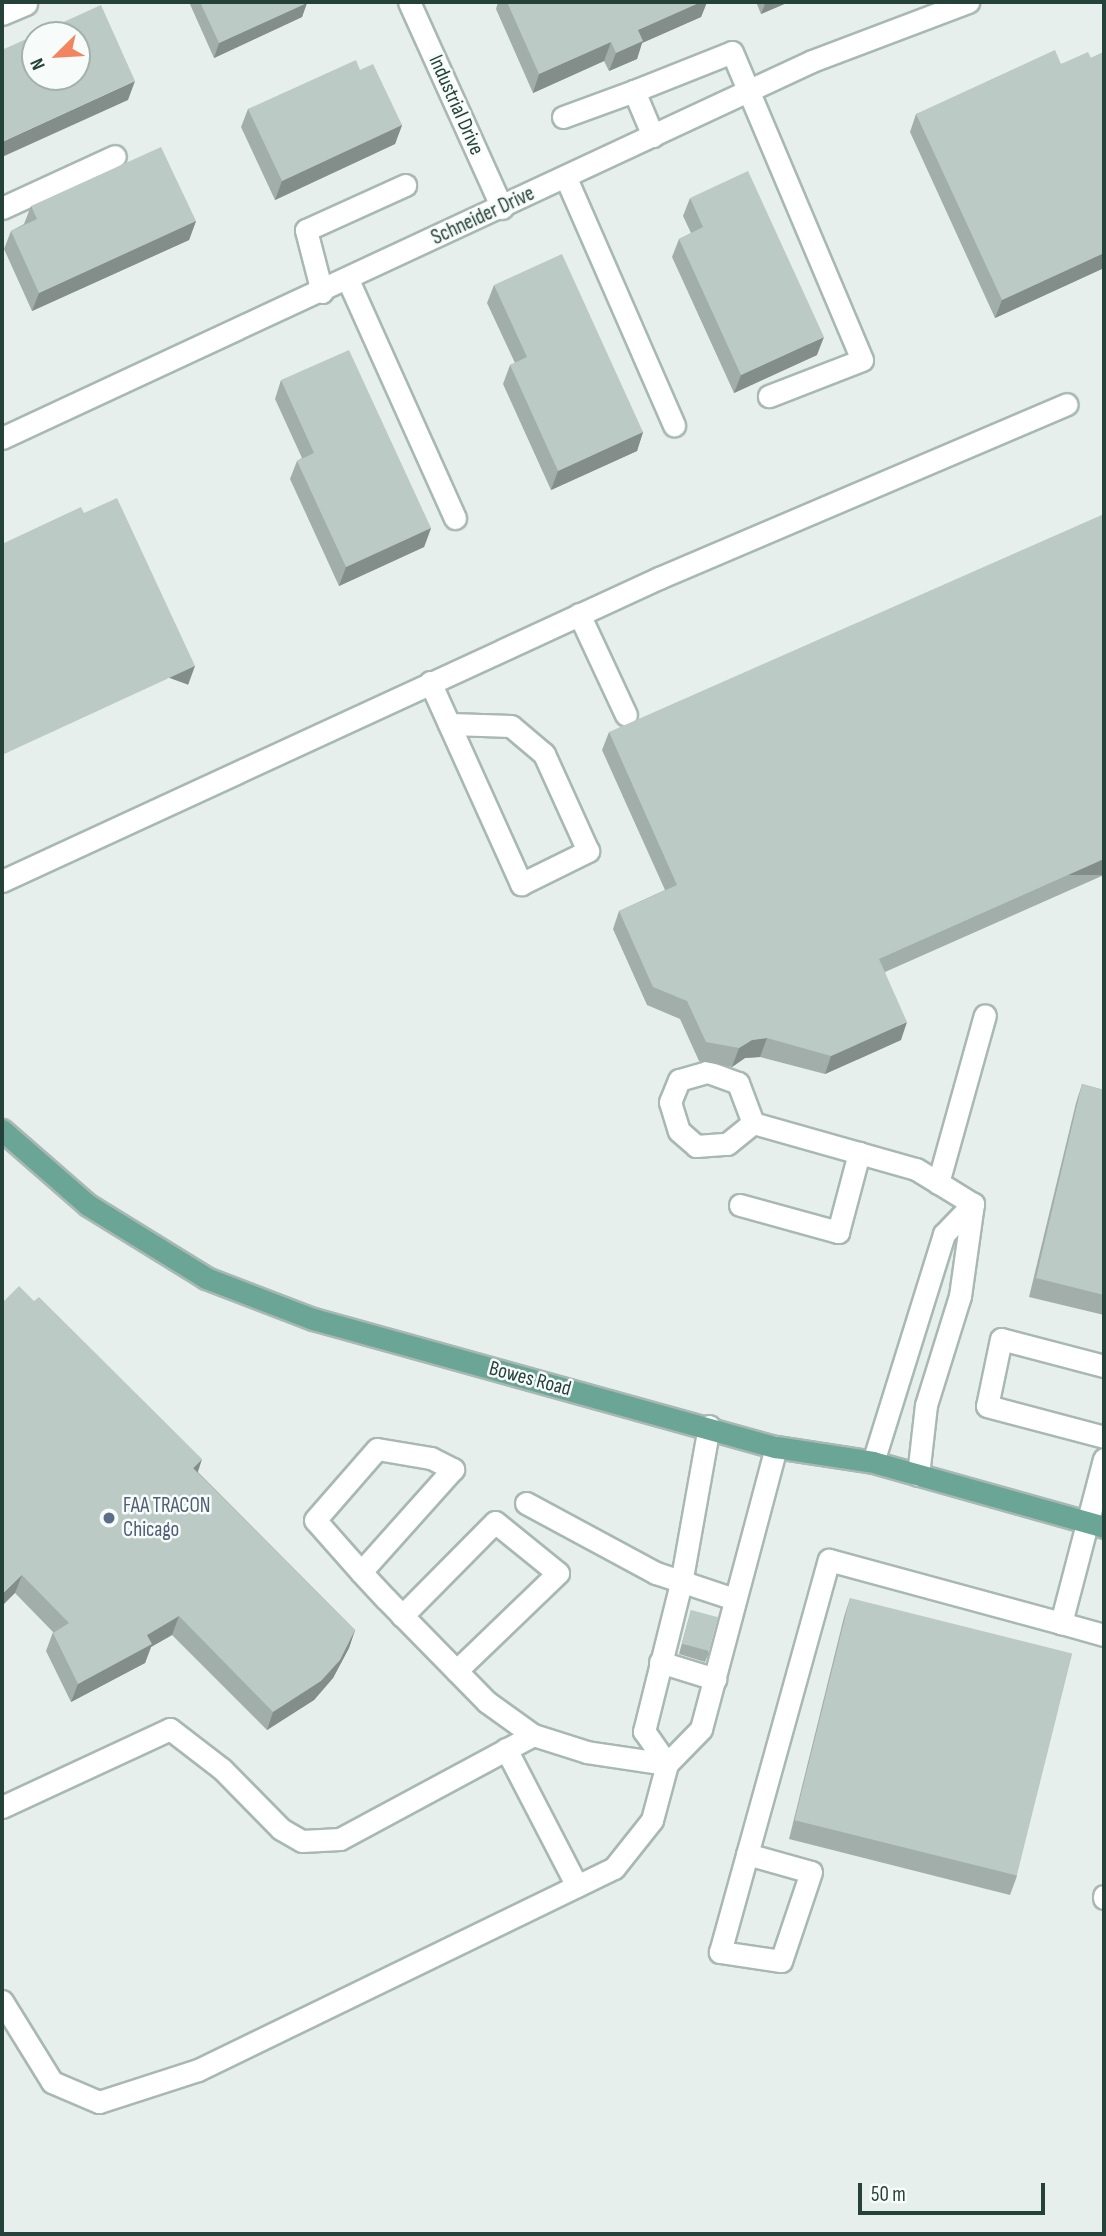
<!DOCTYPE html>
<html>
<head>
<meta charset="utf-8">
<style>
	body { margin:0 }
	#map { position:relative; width:1106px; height:2236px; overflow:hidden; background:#e6efeb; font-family:"Sofia Sans Condensed",sans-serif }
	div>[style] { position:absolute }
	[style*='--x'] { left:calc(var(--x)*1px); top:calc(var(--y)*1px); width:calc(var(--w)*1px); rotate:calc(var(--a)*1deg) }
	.roads { filter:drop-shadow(2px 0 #a8b8b2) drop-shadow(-2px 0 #a8b8b2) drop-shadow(0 2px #a8b8b2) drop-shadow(0 -2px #a8b8b2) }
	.minor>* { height:21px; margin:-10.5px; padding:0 10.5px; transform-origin:10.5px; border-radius:10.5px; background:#fff }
	.major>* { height:21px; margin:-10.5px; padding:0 10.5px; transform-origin:10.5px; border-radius:10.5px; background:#6aa596 }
	.wall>* { inset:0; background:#a1aea9 }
	.shaded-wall>* { inset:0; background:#838d89; transform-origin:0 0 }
	.building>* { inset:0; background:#bbcac4; transform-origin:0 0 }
	.dots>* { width:19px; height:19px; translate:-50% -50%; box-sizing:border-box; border:4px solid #f7fbf9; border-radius:50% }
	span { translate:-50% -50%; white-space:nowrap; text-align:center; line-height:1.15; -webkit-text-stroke:5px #f7fbf9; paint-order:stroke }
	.street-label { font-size:21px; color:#24423a }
	.service-label { font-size:21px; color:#4e5e75 }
	.left { translate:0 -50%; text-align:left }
	.frame { position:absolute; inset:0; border:4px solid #24423a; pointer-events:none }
	.north { position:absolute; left:21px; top:21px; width:70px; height:70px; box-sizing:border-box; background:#f7fbf9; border:2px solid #a3b1ad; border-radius:50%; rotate:246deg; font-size:19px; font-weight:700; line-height:28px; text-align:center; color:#24423a }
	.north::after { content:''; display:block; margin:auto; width:24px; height:32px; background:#f4845f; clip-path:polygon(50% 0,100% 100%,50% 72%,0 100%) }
	.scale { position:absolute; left:858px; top:2183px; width:187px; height:32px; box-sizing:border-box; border:4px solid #24423a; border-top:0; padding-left:9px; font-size:21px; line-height:24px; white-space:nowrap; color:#24423a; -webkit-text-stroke:5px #f7fbf9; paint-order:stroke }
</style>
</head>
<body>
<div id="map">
	<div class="roads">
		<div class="minor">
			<div style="--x:409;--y:2;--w:226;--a:65.7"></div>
			<div style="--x:2;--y:14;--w:26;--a:-23"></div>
			<div style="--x:563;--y:117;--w:76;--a:-20.1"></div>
			<div style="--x:653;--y:136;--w:49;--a:-112.9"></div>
			<div style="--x:634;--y:91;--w:105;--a:-21.7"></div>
			<div style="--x:732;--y:52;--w:334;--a:67.1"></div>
			<div style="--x:862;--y:360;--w:100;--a:158.8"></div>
			<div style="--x:566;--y:178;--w:270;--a:66.4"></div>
			<div style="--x:2;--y:208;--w:124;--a:-24.7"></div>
			<div style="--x:348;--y:280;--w:261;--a:65.8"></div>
			<div style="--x:322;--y:292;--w:64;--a:-104.5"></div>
			<div style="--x:306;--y:230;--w:109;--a:-24.4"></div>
			<div style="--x:2;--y:438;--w:893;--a:-24.96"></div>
			<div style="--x:812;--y:61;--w:167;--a:-20.7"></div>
			<div style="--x:579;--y:614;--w:111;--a:65"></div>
			<div style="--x:430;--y:682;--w:222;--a:65.7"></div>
			<div style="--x:521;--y:884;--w:75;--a:-26.2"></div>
			<div style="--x:588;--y:851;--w:107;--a:-114.4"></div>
			<div style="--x:544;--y:754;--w:43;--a:-139.7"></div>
			<div style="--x:511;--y:726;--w:62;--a:-178.2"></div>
			<div style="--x:2;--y:881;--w:724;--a:-24.76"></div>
			<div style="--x:659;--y:578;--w:443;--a:-23.1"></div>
			<div style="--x:753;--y:1123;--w:43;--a:-110.6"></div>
			<div style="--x:738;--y:1083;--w:33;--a:-160"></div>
			<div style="--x:707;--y:1072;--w:29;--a:164"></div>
			<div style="--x:679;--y:1080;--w:24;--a:112"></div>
			<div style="--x:670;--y:1102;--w:30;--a:73"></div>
			<div style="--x:679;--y:1131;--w:23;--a:41"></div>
			<div style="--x:696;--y:1146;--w:31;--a:-4"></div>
			<div style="--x:727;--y:1144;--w:33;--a:-39"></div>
			<div style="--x:753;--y:1123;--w:169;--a:15.8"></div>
			<div style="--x:916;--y:1169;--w:67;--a:31.6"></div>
			<div style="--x:938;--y:1183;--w:174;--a:-74.4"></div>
			<div style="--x:740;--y:1205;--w:102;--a:15.4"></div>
			<div style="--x:838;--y:1232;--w:82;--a:-75.1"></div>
			<div style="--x:1104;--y:1366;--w:106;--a:-165.3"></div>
			<div style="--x:1001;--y:1339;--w:68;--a:101.8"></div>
			<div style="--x:987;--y:1406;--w:121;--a:14.8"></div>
			<div style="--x:709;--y:1426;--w:159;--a:100.1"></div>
			<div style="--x:681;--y:1583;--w:153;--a:104"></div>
			<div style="--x:644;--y:1731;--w:40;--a:55.1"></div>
			<div style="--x:667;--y:1764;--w:49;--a:-45.8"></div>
			<div style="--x:701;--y:1729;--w:292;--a:-75.1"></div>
			<div style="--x:1104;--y:1459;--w:170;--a:104.7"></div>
			<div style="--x:1061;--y:1623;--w:45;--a:15.6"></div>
			<div style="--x:873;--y:1462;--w:239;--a:-72.7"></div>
			<div style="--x:944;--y:1234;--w:42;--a:-46"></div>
			<div style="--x:918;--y:1475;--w:70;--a:-83.5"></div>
			<div style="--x:926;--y:1405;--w:114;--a:-72.7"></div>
			<div style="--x:960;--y:1296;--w:93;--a:-82"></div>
			<div style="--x:526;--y:1503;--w:148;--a:28.3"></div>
			<div style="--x:656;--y:1573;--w:82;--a:18.4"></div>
			<div style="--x:402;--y:1616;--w:132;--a:-45.3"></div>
			<div style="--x:495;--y:1522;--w:81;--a:39"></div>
			<div style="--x:558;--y:1573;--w:141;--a:136.1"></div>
			<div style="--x:660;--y:1662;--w:58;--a:17.2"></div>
			<div style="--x:506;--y:1749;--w:154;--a:62.6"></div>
			<div style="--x:2;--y:1807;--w:185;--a:-24.9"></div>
			<div style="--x:170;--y:1729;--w:66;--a:37.6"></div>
			<div style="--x:222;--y:1769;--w:84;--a:45.5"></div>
			<div style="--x:281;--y:1829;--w:24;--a:30"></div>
			<div style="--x:302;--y:1841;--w:38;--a:-3"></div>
			<div style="--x:340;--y:1839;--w:219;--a:-28.3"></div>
			<div style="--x:747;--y:1854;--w:66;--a:15.7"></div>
			<div style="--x:811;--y:1872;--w:94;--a:108.6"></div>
			<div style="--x:781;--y:1961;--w:62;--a:-171.6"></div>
			<div style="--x:720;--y:1952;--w:407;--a:-74.5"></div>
			<div style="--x:829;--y:1560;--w:240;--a:15.2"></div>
			<div style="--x:1104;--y:1896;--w:2;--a:90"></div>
			<div style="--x:2;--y:2001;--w:95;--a:58.3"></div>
			<div style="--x:52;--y:2082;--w:51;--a:23.1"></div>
			<div style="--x:99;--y:2102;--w:104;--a:-17.9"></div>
			<div style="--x:198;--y:2070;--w:462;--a:-25.9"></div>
			<div style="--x:614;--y:1868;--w:61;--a:-51.6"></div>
			<div style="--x:652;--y:1820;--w:58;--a:-75"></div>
			<div style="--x:667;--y:1764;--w:81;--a:-171.5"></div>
			<div style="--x:587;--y:1752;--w:57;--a:-162.5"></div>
			<div style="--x:533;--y:1735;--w:57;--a:-144.3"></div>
			<div style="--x:487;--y:1702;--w:144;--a:-134.4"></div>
			<div style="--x:386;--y:1599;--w:37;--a:-133"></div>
			<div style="--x:361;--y:1572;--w:69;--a:-131.5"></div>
			<div style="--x:315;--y:1520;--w:94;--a:-48.9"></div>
			<div style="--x:377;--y:1449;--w:55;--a:9.5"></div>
			<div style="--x:431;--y:1458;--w:25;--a:27"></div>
			<div style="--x:453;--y:1469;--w:138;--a:131.8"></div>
		</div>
		<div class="major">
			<div style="--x:2;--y:1130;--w:114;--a:41.1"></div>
			<div style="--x:88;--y:1205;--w:139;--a:31.7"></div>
			<div style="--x:206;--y:1278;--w:115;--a:21"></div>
			<div style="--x:313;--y:1319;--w:480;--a:15.5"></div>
			<div style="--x:776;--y:1447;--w:98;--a:8.8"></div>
			<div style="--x:873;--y:1462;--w:240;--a:15.7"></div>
		</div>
	</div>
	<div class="wall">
		<div style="clip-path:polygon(189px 2px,307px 2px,302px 17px,214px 58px)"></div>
		<div style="clip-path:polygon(498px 2px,707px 2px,701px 17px,642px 43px,637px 59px,609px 71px,604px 61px,533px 93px,496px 9px)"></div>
		<div style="clip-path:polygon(756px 2px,789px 2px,761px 14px)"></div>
		<div style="clip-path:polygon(1104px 52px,1104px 268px,995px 318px,910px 132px,916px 114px,1061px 64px,1091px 58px)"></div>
		<div style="clip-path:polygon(360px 70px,402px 125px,395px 144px,275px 200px,241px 127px,248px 109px)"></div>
		<div style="clip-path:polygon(690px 198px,817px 355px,734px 393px,672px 257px,679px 239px,691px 233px,683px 216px)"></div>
		<div style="clip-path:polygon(31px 206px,196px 221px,189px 240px,32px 311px,4px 249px,11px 231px,24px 224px)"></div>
		<div style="clip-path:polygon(494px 285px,643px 432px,637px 451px,551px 490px,503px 384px,510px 365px,515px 363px,487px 303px)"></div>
		<div style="clip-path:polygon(281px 380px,431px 528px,424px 547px,339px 586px,290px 479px,297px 461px,302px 458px,275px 399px)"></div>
		<div style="clip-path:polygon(609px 732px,1104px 875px,885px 972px,901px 1040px,825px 1074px,760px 1057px,745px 1058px,732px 1067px,699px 1061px,680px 1019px,647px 1005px,613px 929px,619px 911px,665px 890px,602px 750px)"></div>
		<div style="clip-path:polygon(1082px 1084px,1104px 1090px,1104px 1315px,1029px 1297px,1076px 1103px)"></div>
		<div style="clip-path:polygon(2px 1303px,198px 1472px,355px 1630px,349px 1648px,333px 1678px,314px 1700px,267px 1730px,172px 1635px,151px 1647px,145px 1663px,71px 1702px,46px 1651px,53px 1632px,15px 1593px)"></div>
		<div style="clip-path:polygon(850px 1598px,1017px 1876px,1010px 1895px,789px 1839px,844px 1617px)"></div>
		<div style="clip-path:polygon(691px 1610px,709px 1653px,705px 1662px,679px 1654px)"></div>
	</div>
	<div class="shaded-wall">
		<div style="clip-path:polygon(701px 2px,707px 2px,701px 17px,642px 43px,637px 59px,609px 71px,616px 53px,638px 30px)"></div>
		<div style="clip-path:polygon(766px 2px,789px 2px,761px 14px)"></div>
		<div style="clip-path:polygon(307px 3px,302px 17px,214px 58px,219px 43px)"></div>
		<div style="clip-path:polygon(611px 42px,604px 61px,533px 93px,539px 74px)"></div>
		<div style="clip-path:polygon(135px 81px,128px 100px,2px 157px,2px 142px)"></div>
		<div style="clip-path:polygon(402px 125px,395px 144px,275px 200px,282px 181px)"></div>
		<div style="clip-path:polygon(196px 221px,189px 240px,32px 311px,39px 293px)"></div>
		<div style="clip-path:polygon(1104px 253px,1104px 268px,995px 318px,1002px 300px)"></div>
		<div style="clip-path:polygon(824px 337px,817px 355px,734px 393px,741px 375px)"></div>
		<div style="clip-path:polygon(643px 432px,637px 451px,551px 490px,558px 471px)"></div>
		<div style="clip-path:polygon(431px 528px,424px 547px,339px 586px,346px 567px)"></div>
		<div style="left:195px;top:666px;width:20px;height:213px;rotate:110deg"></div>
		<div style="left:1104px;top:859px;width:16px;height:246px;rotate:90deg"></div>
		<div style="clip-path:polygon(907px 1022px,901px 1040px,825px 1074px,831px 1056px)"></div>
		<div style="clip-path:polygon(767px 1038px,760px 1057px,745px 1058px,732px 1067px,739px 1048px,752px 1040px)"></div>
		<div style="clip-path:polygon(202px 1459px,196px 1478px,193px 1468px)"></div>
		<div style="clip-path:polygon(22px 1575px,15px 1593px,2px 1606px,2px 1594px)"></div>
		<div style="clip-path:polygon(179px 1616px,172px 1635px,151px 1647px,145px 1663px,71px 1702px,78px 1684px,147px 1635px)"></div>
		<div style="clip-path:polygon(355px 1630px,349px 1648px,333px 1678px,314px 1700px,267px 1730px,273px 1712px)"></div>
	</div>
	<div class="building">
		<div style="clip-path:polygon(200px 2px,307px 2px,307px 3px,219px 43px)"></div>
		<div style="clip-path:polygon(507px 2px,701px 2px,638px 30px,643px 41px,616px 53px,611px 42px,539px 74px)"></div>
		<div style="clip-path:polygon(evenodd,101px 5px,135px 81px,2px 142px,2px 50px,101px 5px,35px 35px,77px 35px,77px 77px,35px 77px,35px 35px)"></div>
		<div style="clip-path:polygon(1055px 50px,1061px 64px,1088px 52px,1091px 58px,1104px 52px,1104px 253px,1002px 300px,916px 114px)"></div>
		<div style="clip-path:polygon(356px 60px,360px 70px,373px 64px,402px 125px,282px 181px,248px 109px)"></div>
		<div style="clip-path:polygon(161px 147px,196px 221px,39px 293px,11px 231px,37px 219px,31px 206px)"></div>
		<div style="clip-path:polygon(748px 171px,824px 337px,741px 375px,679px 239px,703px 227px,690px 198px)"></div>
		<div style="clip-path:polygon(562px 254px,643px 432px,558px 471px,510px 365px,527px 357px,494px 285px)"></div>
		<div style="clip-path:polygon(349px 350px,431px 528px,346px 567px,297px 461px,314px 453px,281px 380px)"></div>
		<div style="clip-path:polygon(117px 498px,195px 666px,2px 755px,2px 544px,81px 507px,84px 513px)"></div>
		<div style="clip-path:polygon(1104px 514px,1104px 859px,879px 959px,907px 1022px,831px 1056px,767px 1038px,752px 1040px,739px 1048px,706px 1042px,687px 1001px,653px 987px,619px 911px,677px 885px,609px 732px)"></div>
		<div style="clip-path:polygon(1082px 1084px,1104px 1090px,1104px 1295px,1036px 1278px)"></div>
		<div style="clip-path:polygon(19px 1286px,34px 1301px,39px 1297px,202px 1459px,193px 1468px,355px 1630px,340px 1660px,321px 1681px,273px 1712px,179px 1616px,147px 1635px,152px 1644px,78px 1684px,53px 1633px,69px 1623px,22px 1575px,2px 1594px,2px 1303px)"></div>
		<div style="left:850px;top:1598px;width:229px;height:229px;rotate:14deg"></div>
		<div style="left:691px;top:1610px;width:28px;height:35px;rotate:15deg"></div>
	</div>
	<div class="dots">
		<div style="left:109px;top:1518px;background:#5c6f8a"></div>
	</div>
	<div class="street-label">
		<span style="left:456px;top:105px;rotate:66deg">Industrial Drive</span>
		<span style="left:483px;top:216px;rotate:-25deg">Schneider Drive</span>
		<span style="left:530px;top:1379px;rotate:15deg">Bowes Road</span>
	</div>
	<div class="service-label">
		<span class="left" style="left:123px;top:1518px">FAA TRACON<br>Chicago</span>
	</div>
	<div class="frame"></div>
	<div class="north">N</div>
	<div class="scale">50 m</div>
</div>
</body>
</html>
